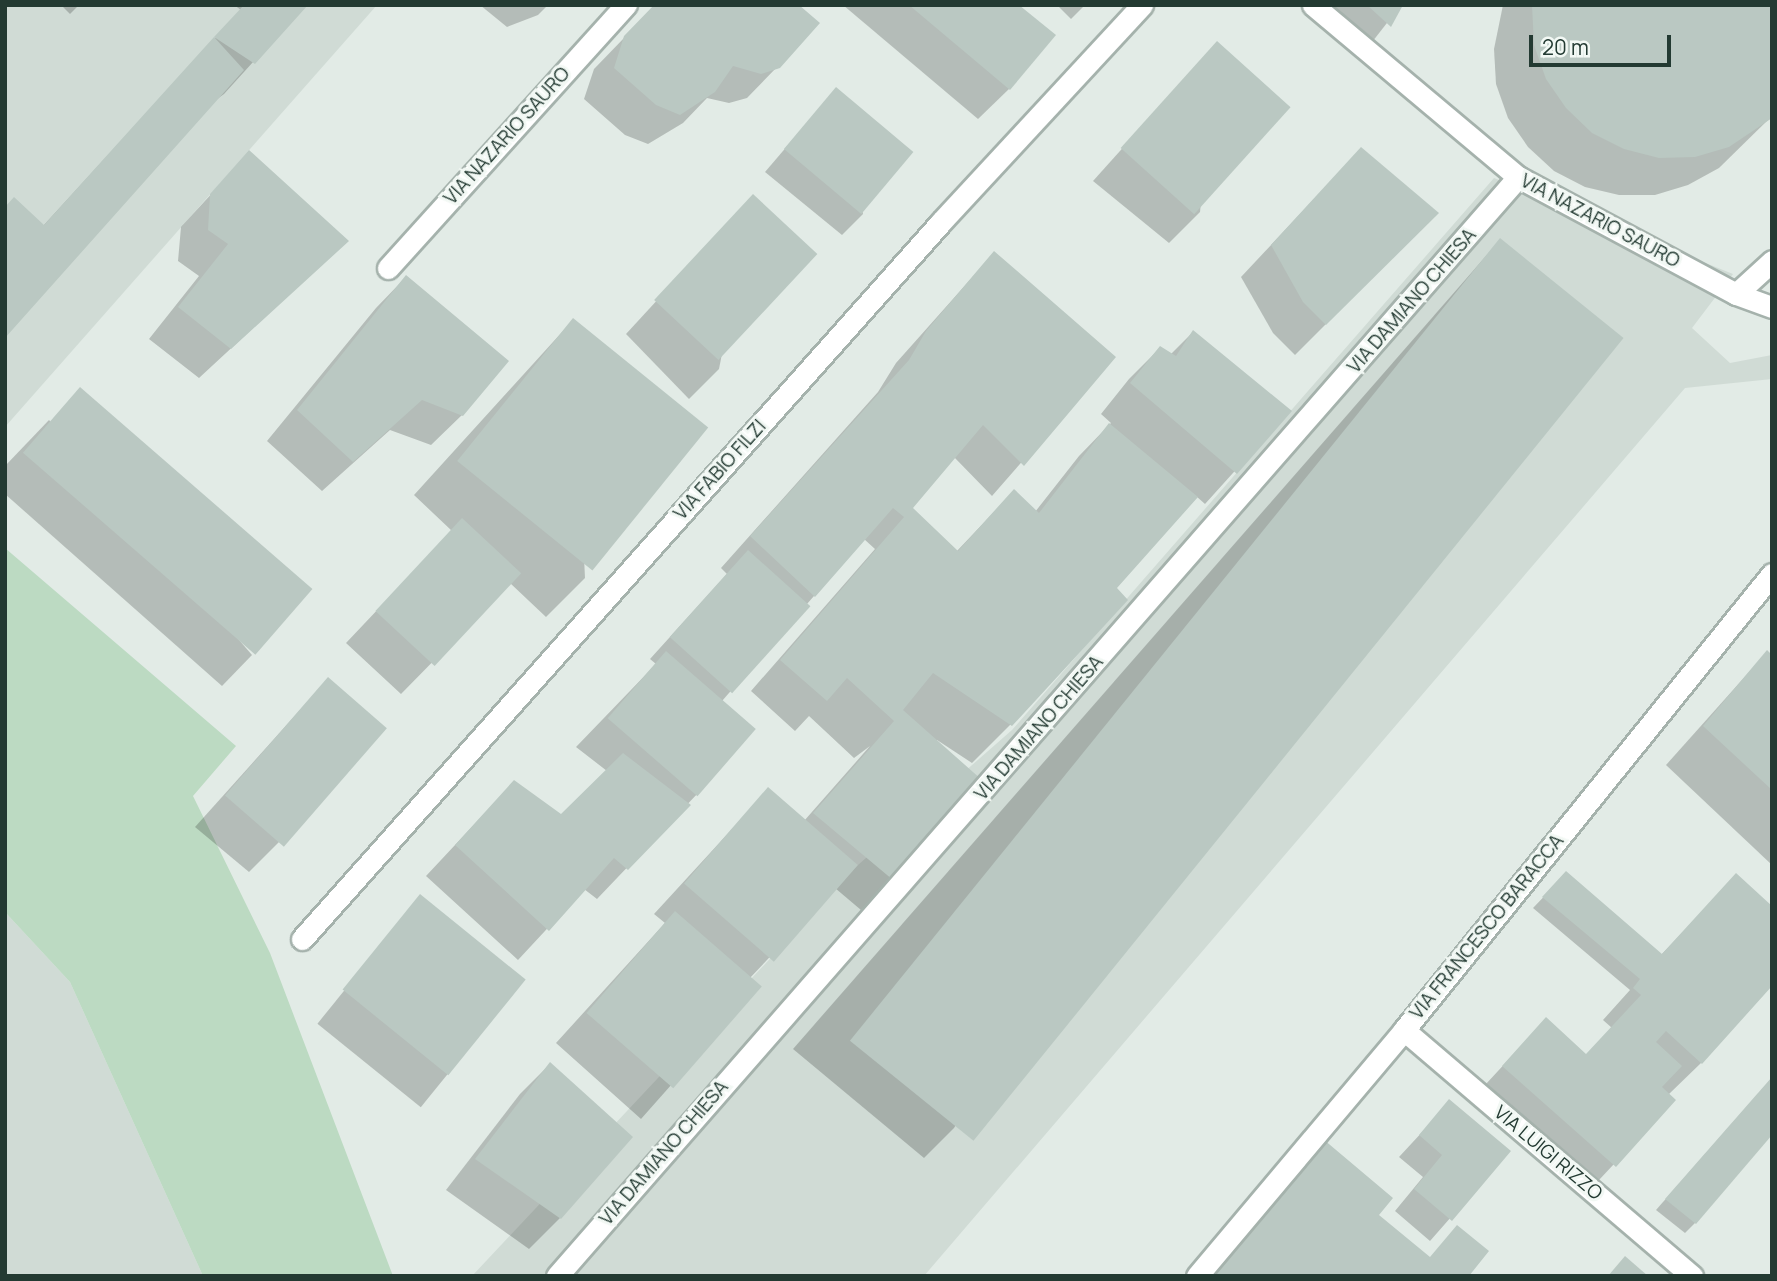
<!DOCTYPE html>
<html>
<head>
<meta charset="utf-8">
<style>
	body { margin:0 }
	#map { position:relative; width:1777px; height:1281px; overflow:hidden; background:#e2ebe6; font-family:Manrope,sans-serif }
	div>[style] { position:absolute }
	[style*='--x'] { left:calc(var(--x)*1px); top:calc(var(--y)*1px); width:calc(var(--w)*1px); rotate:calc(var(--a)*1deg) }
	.built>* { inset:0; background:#d0dbd5 }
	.green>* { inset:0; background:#bcdac2 }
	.shadow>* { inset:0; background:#0003; transform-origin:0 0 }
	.building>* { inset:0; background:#bac8c2; transform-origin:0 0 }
	.roads { filter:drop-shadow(2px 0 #a5b2ac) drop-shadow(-2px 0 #a5b2ac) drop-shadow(0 2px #a5b2ac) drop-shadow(0 -2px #a5b2ac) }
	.minor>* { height:21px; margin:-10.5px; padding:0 10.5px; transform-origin:10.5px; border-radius:10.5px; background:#fff }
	span { translate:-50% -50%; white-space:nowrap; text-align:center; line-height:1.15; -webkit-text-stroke:6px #f2f8f4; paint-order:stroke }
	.street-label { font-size:19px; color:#233a32 }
	.frame { position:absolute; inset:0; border:7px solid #233a32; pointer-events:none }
	.scale { position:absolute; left:1529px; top:35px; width:142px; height:32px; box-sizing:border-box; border:4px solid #233a32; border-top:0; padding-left:9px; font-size:21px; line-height:24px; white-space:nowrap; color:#233a32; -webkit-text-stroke:5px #f2f8f4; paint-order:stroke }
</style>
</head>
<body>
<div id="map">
	<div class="built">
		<div style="clip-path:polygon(5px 5px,377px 5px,5px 427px)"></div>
		<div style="clip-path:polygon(1494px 178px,1733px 274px,1692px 328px,1730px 363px,1772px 355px,1772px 379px,1685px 388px,924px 1276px,472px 1276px,858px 865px,1012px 730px)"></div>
		<div style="clip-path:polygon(5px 912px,70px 982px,203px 1276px,5px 1276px)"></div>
	</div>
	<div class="green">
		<div style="clip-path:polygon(5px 548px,236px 746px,193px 796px,270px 953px,393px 1276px,203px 1276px,70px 982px,5px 912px)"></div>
	</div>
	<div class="shadow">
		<div style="clip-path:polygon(61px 5px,79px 5px,70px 14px)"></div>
		<div style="clip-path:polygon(234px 5px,305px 5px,224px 94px,43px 226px,241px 10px)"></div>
		<div style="clip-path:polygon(480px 5px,548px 5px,538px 15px,507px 27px)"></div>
		<div style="clip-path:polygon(656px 5px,778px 66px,747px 98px,729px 103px,707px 98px,683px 123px,648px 144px,625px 135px,584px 99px,594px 69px)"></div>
		<div style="clip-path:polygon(843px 5px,1016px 5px,1009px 89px,978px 119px)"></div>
		<div style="clip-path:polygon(1057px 5px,1085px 5px,1071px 19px)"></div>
		<div style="clip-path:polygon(1323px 5px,1401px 5px,1369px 46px)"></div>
		<div style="clip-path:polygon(1503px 5px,1772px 5px,1772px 116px,1719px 168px,1688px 185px,1655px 195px,1619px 195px,1585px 187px,1554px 171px,1528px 147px,1508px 118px,1496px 84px,1494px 49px)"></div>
		<div style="clip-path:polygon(1217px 43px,1200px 212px,1169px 243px,1093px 181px)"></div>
		<div style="clip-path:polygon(836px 89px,863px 214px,842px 235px,765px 172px)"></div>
		<div style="clip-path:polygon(1361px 149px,1437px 213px,1295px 355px,1273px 333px,1241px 277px)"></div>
		<div style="clip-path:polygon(249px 153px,347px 241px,199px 378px,149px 339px,199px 276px,178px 261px,181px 227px)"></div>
		<div style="clip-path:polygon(753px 196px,719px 369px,689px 399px,626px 334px)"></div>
		<div style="clip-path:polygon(1500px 240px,954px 1128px,924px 1158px,793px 1049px)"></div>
		<div style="clip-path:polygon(994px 253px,1113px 357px,992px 496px,954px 457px,910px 508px,956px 552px,1014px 491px,1035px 512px,1079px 456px,1111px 423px,1101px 414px,1129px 379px,1160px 348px,1170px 355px,1193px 332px,1289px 411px,1205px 504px,1196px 496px,1114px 589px,1011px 724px,972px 763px,937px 740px,891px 879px,861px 910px,835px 888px,749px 979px,758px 987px,641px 1119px,556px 1043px,665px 923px,654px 914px,768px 790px,804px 821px,870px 746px,854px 758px,809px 716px,795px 731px,751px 691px,875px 549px,864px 539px,722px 701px,700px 791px,597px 899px,584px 889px,518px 960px,426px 876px,514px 782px,561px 816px,607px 771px,576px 747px,656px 664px,650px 659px,727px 574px,721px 568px,878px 392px,896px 363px)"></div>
		<div style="clip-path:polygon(406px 277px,462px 415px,431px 445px,390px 430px,322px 491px,267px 441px,376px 308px)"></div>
		<div style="clip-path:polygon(573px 320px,585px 578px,546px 617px,510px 583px,401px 694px,346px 643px,452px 531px,414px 495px)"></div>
		<div style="clip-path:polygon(49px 420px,252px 655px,222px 686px,5px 494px,5px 466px)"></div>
		<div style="clip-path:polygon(1767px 652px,1772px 657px,1772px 865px,1666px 765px)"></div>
		<div style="clip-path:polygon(328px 679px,279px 842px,249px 872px,195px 827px)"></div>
		<div style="clip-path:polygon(1736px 876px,1701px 1063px,1668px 1095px,1674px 1100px,1584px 1196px,1473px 1098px,1546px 1019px,1586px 1055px,1612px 1028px,1603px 1020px,1630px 990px,1533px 908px,1556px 884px,1661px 955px)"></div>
		<div style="left:420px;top:897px;width:133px;height:163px;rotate:39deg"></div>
		<div style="clip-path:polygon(550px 1064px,560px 1218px,529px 1249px,446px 1190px,520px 1094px)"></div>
		<div style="clip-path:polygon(1772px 1078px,1695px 1223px,1685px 1233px,1656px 1210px)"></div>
		<div style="clip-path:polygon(1450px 1102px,1509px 1151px,1430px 1241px,1395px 1211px,1423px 1177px,1399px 1157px)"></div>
	</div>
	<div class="building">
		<div style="clip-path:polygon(244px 5px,308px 5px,255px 64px,214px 37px,244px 70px,5px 338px,5px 207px,14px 197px,44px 225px,214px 37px)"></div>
		<div style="clip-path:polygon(654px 5px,799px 5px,820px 23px,780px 68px,761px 74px,733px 66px,715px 92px,680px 115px,656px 105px,614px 68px,624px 36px)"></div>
		<div style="clip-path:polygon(909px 5px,1019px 5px,1056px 35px,1010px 90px)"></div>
		<div style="clip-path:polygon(1367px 5px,1403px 5px,1391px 27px)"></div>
		<div style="clip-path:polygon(1532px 5px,1772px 5px,1772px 118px,1729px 147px,1695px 157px,1659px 158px,1624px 149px,1592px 133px,1566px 108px,1546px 79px,1534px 45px)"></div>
		<div style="left:1217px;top:41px;width:99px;height:144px;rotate:42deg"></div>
		<div style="left:836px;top:87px;width:101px;height:81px;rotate:40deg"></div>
		<div style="clip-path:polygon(1361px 147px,1439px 213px,1326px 325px,1303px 302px,1271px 245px)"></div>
		<div style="clip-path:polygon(249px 150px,349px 241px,231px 349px,178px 307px,228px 244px,208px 230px,210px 194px)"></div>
		<div style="left:753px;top:194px;width:88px;height:145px;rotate:43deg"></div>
		<div style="left:1500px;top:238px;width:159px;height:1033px;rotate:39deg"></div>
		<div style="clip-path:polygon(994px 251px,1116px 357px,1024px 466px,983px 425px,913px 508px,958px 551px,1014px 489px,1039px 513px,1109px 423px,1198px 497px,1117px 588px,1128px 600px,1012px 726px,933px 673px,903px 710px,982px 780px,893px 880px,813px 813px,894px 721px,847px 678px,827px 701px,780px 660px,904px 517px,893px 508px,815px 597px,750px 536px,909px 360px,926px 331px)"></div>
		<div style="clip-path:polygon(406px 275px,509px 361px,463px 416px,422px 400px,353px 462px,297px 410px)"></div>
		<div style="left:573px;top:318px;width:174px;height:184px;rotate:39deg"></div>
		<div style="clip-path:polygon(1193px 330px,1292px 411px,1237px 474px,1130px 383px,1160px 346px,1176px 356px)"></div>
		<div style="left:80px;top:387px;width:308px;height:87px;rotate:41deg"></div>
		<div style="left:462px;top:518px;width:81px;height:127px;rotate:43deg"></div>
		<div style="left:748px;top:550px;width:84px;height:117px;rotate:42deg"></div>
		<div style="clip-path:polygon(1767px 650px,1772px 655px,1772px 790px,1703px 726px)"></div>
		<div style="left:666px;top:651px;width:119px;height:89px;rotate:41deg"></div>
		<div style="left:328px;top:677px;width:78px;height:157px;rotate:41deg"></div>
		<div style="clip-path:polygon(623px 753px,691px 805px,628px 870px,614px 858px,549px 931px,455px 845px,514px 780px,561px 814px)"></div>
		<div style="left:768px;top:787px;width:119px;height:128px;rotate:41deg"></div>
		<div style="clip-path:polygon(1566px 871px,1662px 954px,1736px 873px,1772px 906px,1772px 986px,1702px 1064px,1666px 1031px,1656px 1042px,1682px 1066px,1662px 1087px,1676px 1100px,1616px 1167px,1502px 1066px,1546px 1017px,1586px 1054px,1641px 995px,1633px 988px,1640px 979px,1542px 897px)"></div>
		<div style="left:420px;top:894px;width:136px;height:123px;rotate:39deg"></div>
		<div style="left:675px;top:911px;width:115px;height:135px;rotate:41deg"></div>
		<div style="clip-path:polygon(550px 1062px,633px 1137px,561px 1219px,475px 1159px)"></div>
		<div style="clip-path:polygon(1772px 1077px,1772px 1135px,1696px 1224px,1665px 1199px)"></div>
		<div style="clip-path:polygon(1449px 1099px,1511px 1151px,1452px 1221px,1414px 1189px,1442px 1155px,1419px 1135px)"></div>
		<div style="clip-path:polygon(1323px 1139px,1393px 1198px,1379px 1215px,1430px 1257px,1457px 1225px,1489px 1251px,1469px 1276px,1209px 1276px)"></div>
		<div style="clip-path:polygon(1625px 1256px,1648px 1276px,1608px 1276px)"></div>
	</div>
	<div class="roads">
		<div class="minor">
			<div style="--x:1313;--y:5;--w:268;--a:40"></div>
			<div style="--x:1518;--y:177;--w:247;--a:28.2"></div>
			<div style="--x:1736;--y:294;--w:38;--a:20"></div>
			<div style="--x:388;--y:268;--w:355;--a:-47.9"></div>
			<div style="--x:1736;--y:294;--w:49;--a:-42.5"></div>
			<div style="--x:302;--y:939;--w:960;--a:-48.29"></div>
			<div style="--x:941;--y:222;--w:296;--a:-47.2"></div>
			<div style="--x:1404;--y:1030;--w:379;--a:40.5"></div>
			<div style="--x:557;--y:1276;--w:1460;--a:-48.83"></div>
			<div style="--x:1197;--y:1276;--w:322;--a:-49.9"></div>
			<div style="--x:1404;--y:1030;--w:586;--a:-51.1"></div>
		</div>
	</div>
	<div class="street-label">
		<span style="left:507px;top:136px;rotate:-48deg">VIA NAZARIO SAURO</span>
		<span style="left:1600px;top:221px;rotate:28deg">VIA NAZARIO SAURO</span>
		<span style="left:1412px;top:301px;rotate:-49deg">VIA DAMIANO CHIESA</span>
		<span style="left:720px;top:470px;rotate:-48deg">VIA FABIO FILZI</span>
		<span style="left:1039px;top:728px;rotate:-49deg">VIA DAMIANO CHIESA</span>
		<span style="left:1487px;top:927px;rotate:-51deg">VIA FRANCESCO BARACCA</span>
		<span style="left:664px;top:1153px;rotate:-49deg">VIA DAMIANO CHIESA</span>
		<span style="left:1548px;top:1153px;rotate:40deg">VIA LUIGI RIZZO</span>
	</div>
	<div class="frame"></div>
	<div class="scale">20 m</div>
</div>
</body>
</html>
